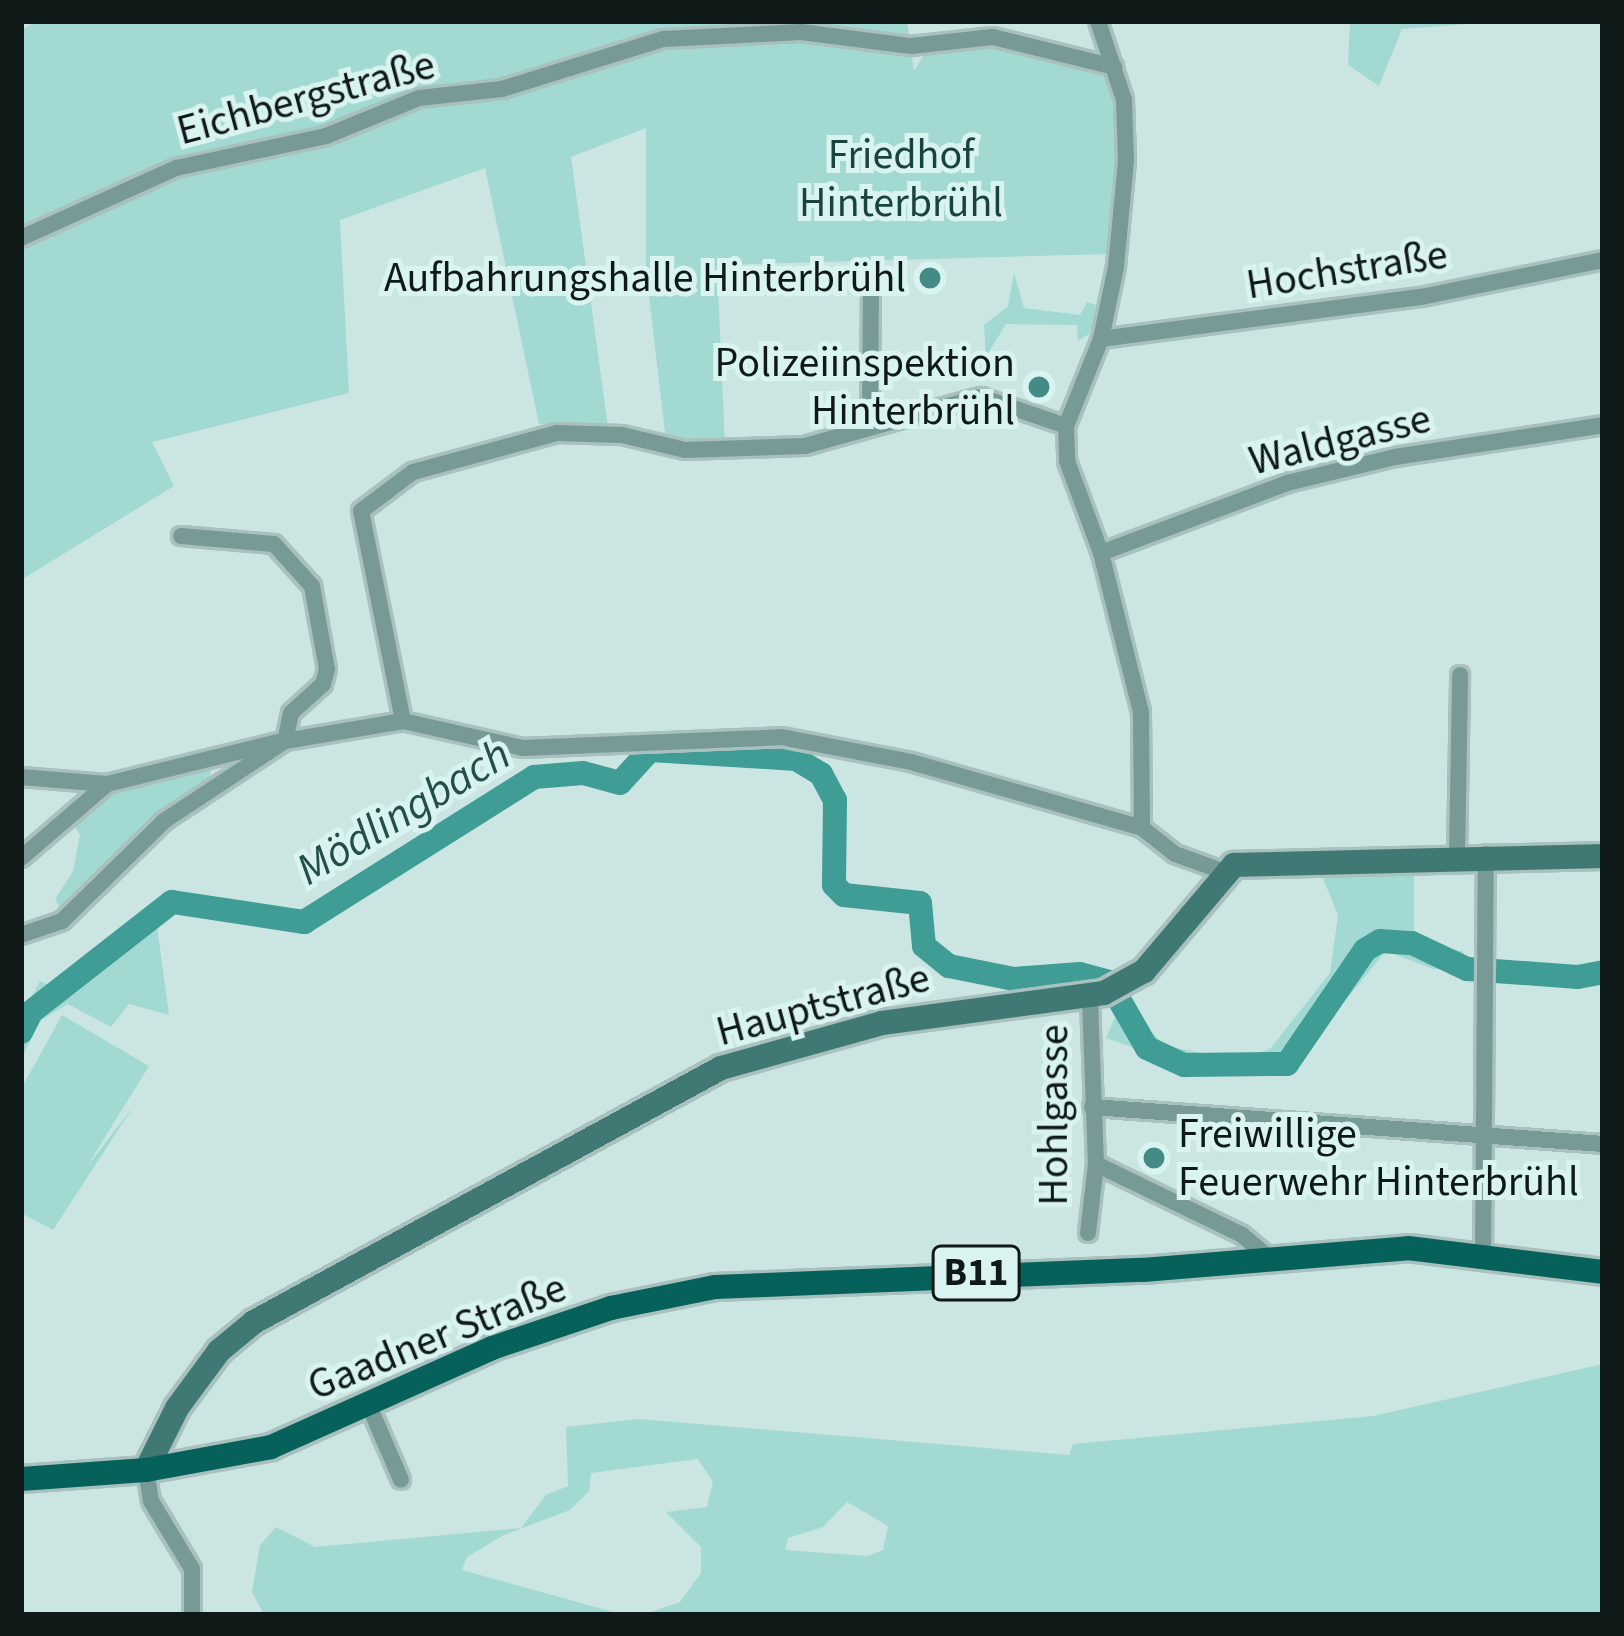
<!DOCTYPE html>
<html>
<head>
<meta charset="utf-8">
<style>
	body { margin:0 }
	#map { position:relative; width:1624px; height:1636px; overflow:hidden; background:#cbe6e2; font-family:"Source Sans 3",sans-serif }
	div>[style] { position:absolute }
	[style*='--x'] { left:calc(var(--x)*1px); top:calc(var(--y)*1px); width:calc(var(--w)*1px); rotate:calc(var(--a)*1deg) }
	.green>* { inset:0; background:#a3d9d3 }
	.river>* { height:24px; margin:-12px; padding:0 12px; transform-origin:12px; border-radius:12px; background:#3f9d96 }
	.roads { filter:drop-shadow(3px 0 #a9c1be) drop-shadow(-3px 0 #a9c1be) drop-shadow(0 3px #a9c1be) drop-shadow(0 -3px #a9c1be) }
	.street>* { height:16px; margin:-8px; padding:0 8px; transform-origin:8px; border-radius:8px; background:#779a97 }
	.secondary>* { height:24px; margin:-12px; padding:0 12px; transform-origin:12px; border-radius:12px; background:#407974 }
	.primary>* { height:24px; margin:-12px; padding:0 12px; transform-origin:12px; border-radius:12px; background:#06615b }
	.dots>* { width:33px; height:33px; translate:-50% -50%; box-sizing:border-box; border:6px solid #d8f3f0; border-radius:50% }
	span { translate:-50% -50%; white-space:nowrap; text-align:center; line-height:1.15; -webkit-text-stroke:10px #d8f3f0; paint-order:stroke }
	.shield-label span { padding:3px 9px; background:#d8f3f0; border:3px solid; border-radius:9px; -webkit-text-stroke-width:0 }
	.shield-label { font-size:39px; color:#0f1918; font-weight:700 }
	.street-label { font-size:42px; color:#0f1918 }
	.park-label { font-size:42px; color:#18433f }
	.poi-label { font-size:42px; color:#0f1918 }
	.right { translate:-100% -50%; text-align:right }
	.left { translate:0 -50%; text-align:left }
	.water-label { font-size:45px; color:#244e4b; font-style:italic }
	.frame { position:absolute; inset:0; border:24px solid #0f1918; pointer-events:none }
</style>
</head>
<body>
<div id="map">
	<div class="green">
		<div style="clip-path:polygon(38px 21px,907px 21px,914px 71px,932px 42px,993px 37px,1109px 77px,1117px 134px,1109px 254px,717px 265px,725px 446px,679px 443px,665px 433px,646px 270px,646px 128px,571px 157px,608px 427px,539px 424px,485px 168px,340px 220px,349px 393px,152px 442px,174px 486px,21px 580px,21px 30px)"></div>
		<div style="clip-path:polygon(1350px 21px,1507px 21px,1402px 29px,1379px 86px,1348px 65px)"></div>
		<div style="clip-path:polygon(1014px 273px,1024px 308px,1080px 315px,1087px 302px,1101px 307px,1089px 334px,1078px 341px,1077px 325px,1006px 324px,986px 357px,984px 325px,1008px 306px)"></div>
		<div style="clip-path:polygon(213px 761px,209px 780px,152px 817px,61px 910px,55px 899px,73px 871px,80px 835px,73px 824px,104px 793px)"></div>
		<div style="clip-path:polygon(1414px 865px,1414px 938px,1464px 952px,1450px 969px,1433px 969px,1386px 951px,1290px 1068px,1165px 1059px,1106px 1038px,1122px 1001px,1165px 1046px,1239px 1060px,1270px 1049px,1330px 973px,1338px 915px,1320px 871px)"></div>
		<div style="clip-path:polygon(157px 926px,169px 1015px,129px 1004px,111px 1027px,68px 1004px,41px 1020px,21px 1059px,21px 1017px,40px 981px,66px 994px)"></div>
		<div style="clip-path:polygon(62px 1015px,149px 1066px,86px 1168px,135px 1104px,53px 1230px,21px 1213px,21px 1089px)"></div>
		<div style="clip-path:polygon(evenodd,1603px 1364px,1603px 1615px,642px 1615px,680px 1602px,701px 1573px,701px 1547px,666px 1512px,707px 1507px,713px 1482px,698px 1459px,591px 1473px,589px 1491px,570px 1510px,504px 1535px,467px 1557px,462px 1570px,624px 1615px,264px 1615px,252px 1592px,260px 1545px,276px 1527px,315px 1547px,521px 1528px,546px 1495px,568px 1486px,566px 1427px,638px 1419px,1069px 1455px,1073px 1444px,1373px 1416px,1603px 1364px,847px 1502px,888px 1526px,883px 1550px,868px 1556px,785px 1550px,788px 1538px,823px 1527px,847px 1502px)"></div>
	</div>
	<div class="river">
		<div style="--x:21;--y:1032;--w:22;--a:-63"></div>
		<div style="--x:31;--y:1012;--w:179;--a:-38"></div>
		<div style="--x:172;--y:902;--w:134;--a:8.6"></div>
		<div style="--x:304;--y:922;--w:272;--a:-32.2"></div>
		<div style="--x:534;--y:777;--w:49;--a:-4.7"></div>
		<div style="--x:583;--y:773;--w:38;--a:15"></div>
		<div style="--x:620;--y:783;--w:45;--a:-47.7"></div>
		<div style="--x:650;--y:750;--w:146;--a:3.5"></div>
		<div style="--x:796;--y:759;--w:29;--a:31"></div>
		<div style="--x:821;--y:774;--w:30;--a:62"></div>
		<div style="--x:835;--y:800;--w:85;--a:90.7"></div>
		<div style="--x:834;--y:885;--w:14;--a:45"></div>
		<div style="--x:844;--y:895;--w:76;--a:6"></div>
		<div style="--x:920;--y:903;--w:43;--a:84.7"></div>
		<div style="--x:924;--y:946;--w:32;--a:39"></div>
		<div style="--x:949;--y:966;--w:66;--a:11.3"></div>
		<div style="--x:1014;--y:979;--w:66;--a:-4.3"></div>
		<div style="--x:1080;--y:974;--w:30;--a:15"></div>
		<div style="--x:1109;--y:982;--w:76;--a:60.1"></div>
		<div style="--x:1147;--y:1048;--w:41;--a:24.7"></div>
		<div style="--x:1184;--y:1065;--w:103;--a:-0.6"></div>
		<div style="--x:1287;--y:1064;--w:138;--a:-55.6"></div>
		<div style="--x:1365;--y:950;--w:17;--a:-31"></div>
		<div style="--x:1380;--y:941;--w:32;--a:4"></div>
		<div style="--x:1412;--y:943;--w:61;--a:25.3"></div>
		<div style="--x:1467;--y:969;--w:111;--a:4.1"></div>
		<div style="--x:1578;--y:977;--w:25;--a:-11"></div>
	</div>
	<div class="roads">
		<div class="street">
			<div style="--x:1098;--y:21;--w:83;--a:71.8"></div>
			<div style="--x:1124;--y:100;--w:61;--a:88.1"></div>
			<div style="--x:1126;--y:161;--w:106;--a:95.4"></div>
			<div style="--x:1116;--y:267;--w:74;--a:101.8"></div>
			<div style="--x:1101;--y:339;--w:94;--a:111.9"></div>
			<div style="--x:1066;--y:426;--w:35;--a:88"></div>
			<div style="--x:1067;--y:461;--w:98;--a:69.7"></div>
			<div style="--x:1101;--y:553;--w:164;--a:75.9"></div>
			<div style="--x:1141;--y:712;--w:116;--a:89.5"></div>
			<div style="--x:21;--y:238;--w:170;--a:-24.3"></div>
			<div style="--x:176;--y:168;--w:153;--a:-12"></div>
			<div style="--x:326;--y:136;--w:100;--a:-22.2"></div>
			<div style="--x:419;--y:98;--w:83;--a:-6.2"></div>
			<div style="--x:502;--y:89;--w:170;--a:-17.2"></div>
			<div style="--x:664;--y:39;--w:137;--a:-2.9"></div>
			<div style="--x:801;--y:32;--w:111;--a:7.3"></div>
			<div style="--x:911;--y:46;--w:82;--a:-6.3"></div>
			<div style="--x:993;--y:37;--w:125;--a:13.9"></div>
			<div style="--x:1101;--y:339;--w:323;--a:-7.5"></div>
			<div style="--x:1421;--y:297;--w:186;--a:-11.5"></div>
			<div style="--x:870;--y:425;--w:156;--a:-89.6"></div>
			<div style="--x:181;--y:536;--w:93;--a:4.9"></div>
			<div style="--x:274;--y:544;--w:57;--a:47.9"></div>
			<div style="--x:312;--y:586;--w:84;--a:79.8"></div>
			<div style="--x:327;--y:669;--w:16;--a:105"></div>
			<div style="--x:323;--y:684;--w:43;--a:137.8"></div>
			<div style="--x:291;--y:713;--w:29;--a:102"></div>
			<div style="--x:1101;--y:553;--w:199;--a:-20.6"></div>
			<div style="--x:1287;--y:483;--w:111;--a:-13.5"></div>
			<div style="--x:1395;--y:457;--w:210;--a:-8.7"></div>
			<div style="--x:403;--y:721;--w:214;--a:-101.3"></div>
			<div style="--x:361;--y:511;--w:65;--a:-36.9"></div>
			<div style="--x:413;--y:472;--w:149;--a:-15.2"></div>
			<div style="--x:557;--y:433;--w:65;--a:1.8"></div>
			<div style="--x:622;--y:435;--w:65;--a:13.4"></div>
			<div style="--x:685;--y:450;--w:120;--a:-1.9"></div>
			<div style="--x:805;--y:446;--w:183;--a:-15.6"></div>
			<div style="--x:981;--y:397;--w:90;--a:18.8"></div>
			<div style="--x:21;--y:777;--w:86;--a:4.7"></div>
			<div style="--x:107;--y:784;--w:176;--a:-13.8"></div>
			<div style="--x:1457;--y:855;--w:180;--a:-89"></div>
			<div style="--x:21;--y:858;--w:113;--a:-40.7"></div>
			<div style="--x:21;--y:935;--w:43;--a:-18.9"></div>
			<div style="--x:62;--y:921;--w:143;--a:-44.4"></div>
			<div style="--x:164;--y:821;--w:145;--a:-33.5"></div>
			<div style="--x:285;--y:741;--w:120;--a:-9.6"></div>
			<div style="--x:403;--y:721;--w:123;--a:12.7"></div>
			<div style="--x:523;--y:748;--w:258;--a:-2.4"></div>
			<div style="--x:781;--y:737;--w:132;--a:10.9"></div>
			<div style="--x:911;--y:762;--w:240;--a:15.9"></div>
			<div style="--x:1142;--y:828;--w:42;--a:38.2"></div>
			<div style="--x:1175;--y:854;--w:50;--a:19.9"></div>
			<div style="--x:1092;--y:1107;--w:512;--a:4.14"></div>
			<div style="--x:1096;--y:1164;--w:162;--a:25.9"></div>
			<div style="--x:1242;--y:1235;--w:39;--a:40"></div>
			<div style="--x:1088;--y:1233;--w:69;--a:-83.4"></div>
			<div style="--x:1096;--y:1164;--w:167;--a:-92.1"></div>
			<div style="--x:1483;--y:1260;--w:406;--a:-89.6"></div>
			<div style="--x:370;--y:1408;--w:78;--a:66.7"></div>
			<div style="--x:146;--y:1470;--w:31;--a:81"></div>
			<div style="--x:151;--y:1501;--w:79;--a:58.9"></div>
			<div style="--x:192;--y:1569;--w:46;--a:90"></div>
		</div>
		<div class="secondary">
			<div style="--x:146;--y:1470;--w:69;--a:-63.4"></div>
			<div style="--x:177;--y:1408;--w:71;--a:-53.6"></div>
			<div style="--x:219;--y:1351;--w:45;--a:-39.6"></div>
			<div style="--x:254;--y:1322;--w:532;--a:-28.54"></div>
			<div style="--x:721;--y:1068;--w:167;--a:-15.6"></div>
			<div style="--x:882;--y:1023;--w:224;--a:-7.7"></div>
			<div style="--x:1104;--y:993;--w:46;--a:-28.8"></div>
			<div style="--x:1144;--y:971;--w:139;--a:-49.7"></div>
			<div style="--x:1234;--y:865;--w:369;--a:-1.4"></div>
		</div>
		<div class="primary">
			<div style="--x:21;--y:1479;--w:125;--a:-4.1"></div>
			<div style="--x:146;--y:1470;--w:127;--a:-10.4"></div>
			<div style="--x:271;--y:1447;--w:242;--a:-24.1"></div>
			<div style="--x:492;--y:1348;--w:126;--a:-18.6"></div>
			<div style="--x:611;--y:1308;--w:106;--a:-11.4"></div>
			<div style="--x:715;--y:1287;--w:428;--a:-2.3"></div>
			<div style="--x:1143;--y:1270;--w:266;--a:-4.7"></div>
			<div style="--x:1408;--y:1248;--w:196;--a:7"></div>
		</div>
	</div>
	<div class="dots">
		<div style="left:930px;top:278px;background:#458b85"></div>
		<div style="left:1039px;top:387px;background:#458b85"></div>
		<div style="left:1154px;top:1158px;background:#458b85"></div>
	</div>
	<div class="shield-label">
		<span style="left:976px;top:1273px">B11</span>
	</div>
	<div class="street-label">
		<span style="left:306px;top:98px;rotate:-15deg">Eichbergstraße</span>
		<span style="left:1347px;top:270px;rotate:-9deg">Hochstraße</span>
		<span style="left:1340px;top:440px;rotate:-14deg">Waldgasse</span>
		<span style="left:823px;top:1005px;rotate:-15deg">Hauptstraße</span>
		<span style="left:1054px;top:1115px;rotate:-90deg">Hohlgasse</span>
		<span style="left:437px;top:1337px;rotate:-22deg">Gaadner Straße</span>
	</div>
	<div class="park-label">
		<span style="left:901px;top:179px">Friedhof<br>Hinterbrühl</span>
	</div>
	<div class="poi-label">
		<span class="right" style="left:906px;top:278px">Aufbahrungshalle Hinterbrühl</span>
		<span class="right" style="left:1015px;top:387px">Polizeiinspektion<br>Hinterbrühl</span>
		<span class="left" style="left:1178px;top:1158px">Freiwillige<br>Feuerwehr Hinterbrühl</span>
	</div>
	<div class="water-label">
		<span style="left:404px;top:813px;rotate:-31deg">Mödlingbach</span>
	</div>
	<div class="frame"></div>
</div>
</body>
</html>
